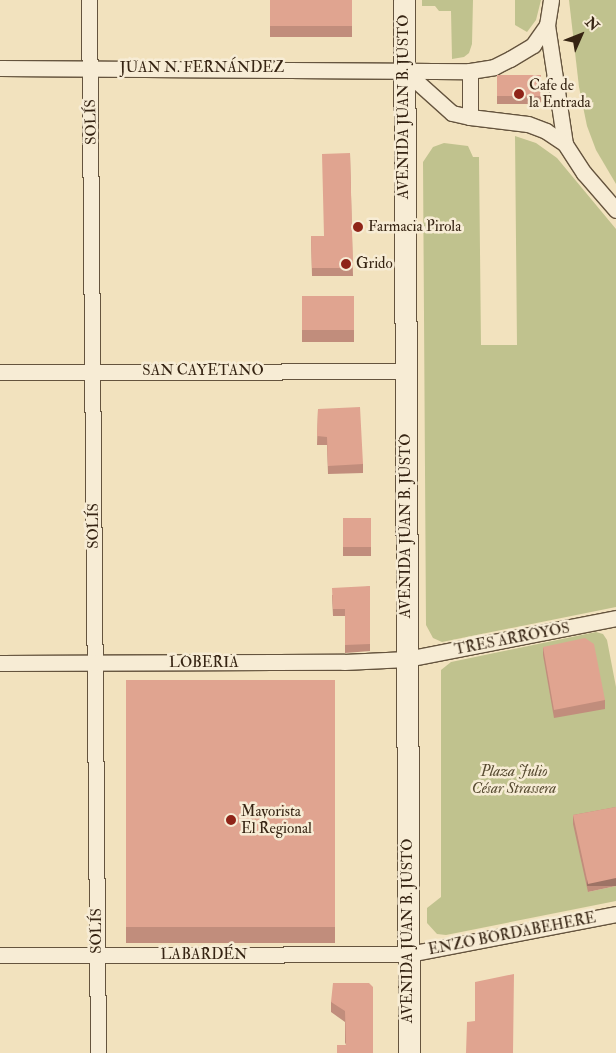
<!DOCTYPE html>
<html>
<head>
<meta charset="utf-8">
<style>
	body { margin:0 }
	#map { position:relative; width:616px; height:1053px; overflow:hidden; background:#f2e2be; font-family:"IM FELL Double Pica",serif }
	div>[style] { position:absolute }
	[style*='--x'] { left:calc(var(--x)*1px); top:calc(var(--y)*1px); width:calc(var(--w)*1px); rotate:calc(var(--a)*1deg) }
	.green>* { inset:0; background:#c0c28e }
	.roads { filter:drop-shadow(1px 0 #65543e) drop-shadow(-1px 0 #65543e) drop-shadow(0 1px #65543e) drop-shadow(0 -1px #65543e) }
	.minor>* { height:15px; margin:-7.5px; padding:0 7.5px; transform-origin:7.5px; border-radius:7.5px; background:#f7ecd5 }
	.secondary>* { height:21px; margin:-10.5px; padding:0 10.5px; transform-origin:10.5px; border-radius:10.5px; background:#f7ecd5 }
	.wall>* { inset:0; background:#c18d7c; transform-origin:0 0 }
	.shaded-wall>* { inset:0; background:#9d7365; transform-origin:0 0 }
	.building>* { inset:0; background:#e0a490; transform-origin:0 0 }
	.dots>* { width:14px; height:14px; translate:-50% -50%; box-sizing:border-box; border:2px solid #f7ecd5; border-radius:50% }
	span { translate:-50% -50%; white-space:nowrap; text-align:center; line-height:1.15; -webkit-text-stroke:5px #f7ecd5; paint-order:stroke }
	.street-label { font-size:15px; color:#362413 }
	.poi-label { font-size:15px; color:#362413 }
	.left { translate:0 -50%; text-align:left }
	.park-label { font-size:15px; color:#584c32; font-style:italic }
	.north { position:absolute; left:556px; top:10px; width:50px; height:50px; -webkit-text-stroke:4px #f7ecd5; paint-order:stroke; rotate:46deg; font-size:14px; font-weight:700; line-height:20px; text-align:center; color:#362413 }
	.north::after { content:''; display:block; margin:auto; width:18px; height:22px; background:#362413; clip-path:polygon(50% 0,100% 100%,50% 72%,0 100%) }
</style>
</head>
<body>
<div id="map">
	<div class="green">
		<div style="clip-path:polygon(422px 0,473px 0,472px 44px,469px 53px,464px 57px,452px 59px,451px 11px,439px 11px,435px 6px,422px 6px)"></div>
		<div style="clip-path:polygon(515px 0,541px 0,536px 20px,527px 32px,515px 25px)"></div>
		<div style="clip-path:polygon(569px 0,616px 0,616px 184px,596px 150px,587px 126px,579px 87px)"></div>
		<div style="clip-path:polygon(515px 136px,536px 143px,557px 158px,616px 229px,616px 607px,442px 642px,433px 638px,426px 625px,423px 162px,433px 147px,444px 143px,468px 146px,473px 157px,479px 157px,481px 345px,517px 345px)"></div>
		<div style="clip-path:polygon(596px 632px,603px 634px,607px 640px,616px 687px,616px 815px,588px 892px,616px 886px,616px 901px,446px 935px,437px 934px,427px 923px,427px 908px,441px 897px,441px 670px,451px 662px)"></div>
	</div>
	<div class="roads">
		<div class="minor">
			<div style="--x:89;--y:0;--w:1053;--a:89.51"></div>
			<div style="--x:551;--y:0;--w:25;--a:99"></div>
			<div style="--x:547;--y:25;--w:120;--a:81.4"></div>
			<div style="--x:565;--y:144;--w:35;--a:57"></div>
			<div style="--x:584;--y:173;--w:49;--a:49.1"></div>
			<div style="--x:0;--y:68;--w:470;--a:0.4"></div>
			<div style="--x:470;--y:71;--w:24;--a:-9"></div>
			<div style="--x:494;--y:67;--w:18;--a:-27"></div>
			<div style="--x:510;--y:59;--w:27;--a:-31"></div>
			<div style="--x:533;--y:45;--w:24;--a:-55"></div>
			<div style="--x:404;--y:70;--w:64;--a:41.9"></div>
			<div style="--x:452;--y:113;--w:18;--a:13"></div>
			<div style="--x:470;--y:117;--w:58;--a:6.9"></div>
			<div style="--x:528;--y:124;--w:19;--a:21"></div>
			<div style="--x:546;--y:131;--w:23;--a:34"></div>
			<div style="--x:470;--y:71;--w:46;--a:90"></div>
			<div style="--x:0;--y:372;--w:406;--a:-0.1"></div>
			<div style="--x:0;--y:663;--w:344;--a:-0.2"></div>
			<div style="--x:344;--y:662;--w:63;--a:-2.7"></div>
			<div style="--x:407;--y:659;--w:213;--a:-11.1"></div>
			<div style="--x:0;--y:955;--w:409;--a:-0.1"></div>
			<div style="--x:409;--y:954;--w:211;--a:-10.9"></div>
		</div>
		<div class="secondary">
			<div style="--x:404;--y:0;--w:1053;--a:89.73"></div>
		</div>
	</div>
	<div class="wall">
		<div style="left:270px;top:0;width:82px;height:37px"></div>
		<div style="left:497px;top:75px;width:44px;height:29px"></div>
		<div style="clip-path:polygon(350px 153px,353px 276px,312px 276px,311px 236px,324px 236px)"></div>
		<div style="left:302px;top:296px;width:52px;height:46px"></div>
		<div style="clip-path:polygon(318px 409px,363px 464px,363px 473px,328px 474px,327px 445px,317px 445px)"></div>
		<div style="left:343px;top:518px;width:28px;height:38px"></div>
		<div style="clip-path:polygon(370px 586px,370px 651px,345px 653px,345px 616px,333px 616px,332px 595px)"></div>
		<div style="clip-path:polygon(543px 647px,605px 700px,605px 709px,554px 718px,543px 655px)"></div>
		<div style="left:335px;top:680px;width:263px;height:209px;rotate:90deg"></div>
		<div style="clip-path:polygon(616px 807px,616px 886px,588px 892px,573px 824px,573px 815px)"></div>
		<div style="clip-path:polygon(369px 983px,345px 1045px,345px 1022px,331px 1012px,331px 1002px)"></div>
	</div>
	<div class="shaded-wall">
		<div style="left:616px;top:878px;width:8px;height:29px;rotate:90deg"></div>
	</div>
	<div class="building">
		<div style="left:270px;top:0;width:82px;height:26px"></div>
		<div style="left:497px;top:75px;width:44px;height:21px"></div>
		<div style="clip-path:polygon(350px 153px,353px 268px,312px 268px,311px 236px,324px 236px,322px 154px)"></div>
		<div style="left:302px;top:296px;width:52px;height:34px"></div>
		<div style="clip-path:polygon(360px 407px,363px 464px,328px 466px,327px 437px,317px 436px,318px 409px)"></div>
		<div style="left:343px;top:518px;width:28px;height:29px"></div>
		<div style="clip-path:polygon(370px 586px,370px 644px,345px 645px,345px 609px,333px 609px,332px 588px)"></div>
		<div style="clip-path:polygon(585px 638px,594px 644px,605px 700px,554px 710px,543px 647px)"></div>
		<div style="left:335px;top:680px;width:247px;height:209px;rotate:90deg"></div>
		<div style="clip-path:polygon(616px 807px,616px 878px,588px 884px,573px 815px)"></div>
		<div style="clip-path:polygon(514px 974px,513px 1053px,466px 1053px,467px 1022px,475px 1021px,475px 982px)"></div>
		<div style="clip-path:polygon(333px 983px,369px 983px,373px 987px,373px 1053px,337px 1053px,337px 1045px,346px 1045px,345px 1011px,331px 1002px)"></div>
	</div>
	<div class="dots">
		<div style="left:519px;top:94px;background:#8f2418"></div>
		<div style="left:358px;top:227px;background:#8f2418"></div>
		<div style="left:346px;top:264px;background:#8f2418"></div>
		<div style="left:231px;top:820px;background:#8f2418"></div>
	</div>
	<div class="street-label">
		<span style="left:202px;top:68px">JUAN N. FERNÁNDEZ</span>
		<span style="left:404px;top:107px;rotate:-90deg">AVENIDA JUAN B. JUSTO</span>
		<span style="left:91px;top:122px;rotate:-91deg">SOLÍS</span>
		<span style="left:203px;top:371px">SAN CAYETANO</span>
		<span style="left:94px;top:526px;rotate:-90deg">SOLÍS</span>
		<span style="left:406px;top:526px;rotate:-90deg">AVENIDA JUAN B. JUSTO</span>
		<span style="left:512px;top:639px;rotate:-11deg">TRES ARROYOS</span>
		<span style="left:204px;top:663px">LOBERIA</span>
		<span style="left:97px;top:931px;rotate:-90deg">SOLÍS</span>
		<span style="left:408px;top:931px;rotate:-90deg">AVENIDA JUAN B. JUSTO</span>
		<span style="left:512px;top:934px;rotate:-11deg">ENZO BORDABEHERE</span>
		<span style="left:204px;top:955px">LABARDÉN</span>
	</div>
	<div class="poi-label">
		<span class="left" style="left:529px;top:94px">Cafe de<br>la Entrada</span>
		<span class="left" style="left:368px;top:227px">Farmacia Pirola</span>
		<span class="left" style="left:356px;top:264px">Grido</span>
		<span class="left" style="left:241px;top:820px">Mayorista<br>El Regional</span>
	</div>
	<div class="park-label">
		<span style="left:514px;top:780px">Plaza Julio<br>César Strassera</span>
	</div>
	<div class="north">N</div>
</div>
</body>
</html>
